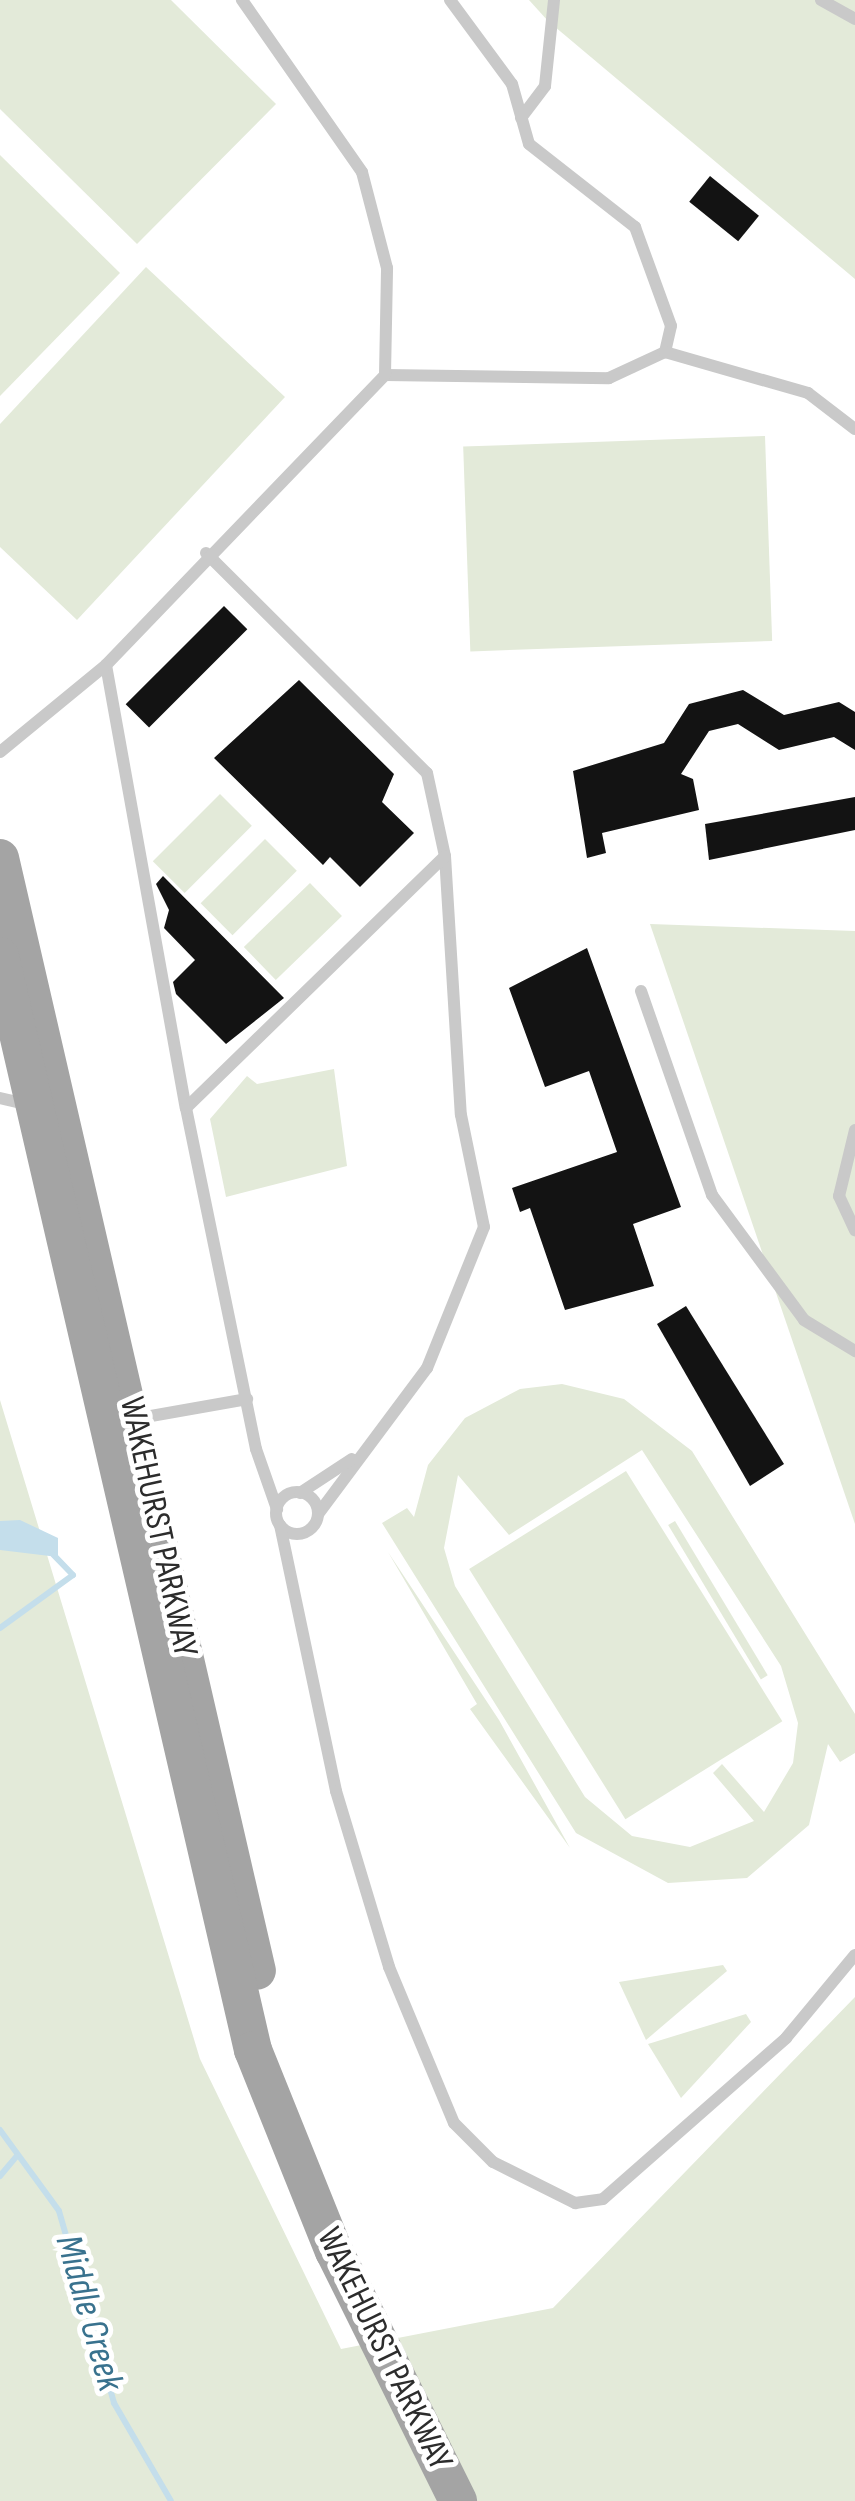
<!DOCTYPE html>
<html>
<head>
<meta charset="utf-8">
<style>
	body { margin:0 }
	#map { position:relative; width:855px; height:2501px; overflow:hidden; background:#fff; font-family:"Sofia Sans Condensed",sans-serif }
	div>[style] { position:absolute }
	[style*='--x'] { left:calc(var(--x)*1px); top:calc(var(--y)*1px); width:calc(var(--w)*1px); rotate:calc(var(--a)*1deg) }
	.green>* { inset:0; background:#e3ead9; transform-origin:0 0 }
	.water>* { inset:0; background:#c4deeb }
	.stream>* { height:6px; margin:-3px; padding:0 3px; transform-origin:3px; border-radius:3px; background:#c4deeb }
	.building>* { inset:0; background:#131313; transform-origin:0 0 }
	.service>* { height:12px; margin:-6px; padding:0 6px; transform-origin:6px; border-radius:6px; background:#c9c9c9 }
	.service>.ring { margin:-6px; padding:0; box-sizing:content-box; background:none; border:12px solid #c9c9c9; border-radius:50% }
	.primary>* { height:38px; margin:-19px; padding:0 19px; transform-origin:19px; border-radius:19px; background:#a4a4a4 }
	span { translate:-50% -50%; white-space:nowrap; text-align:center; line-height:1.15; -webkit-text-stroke:10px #fff; paint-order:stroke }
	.street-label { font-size:35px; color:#2c2c2c }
	.water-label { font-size:38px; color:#39728e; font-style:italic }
</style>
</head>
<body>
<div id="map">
	<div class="green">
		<div style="clip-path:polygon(0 0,171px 0,276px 104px,137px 244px,0 109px)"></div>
		<div style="clip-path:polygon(529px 0,855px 0,855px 279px,548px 21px)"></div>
		<div style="clip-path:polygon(0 155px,120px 273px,0 396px)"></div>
		<div style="clip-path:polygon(146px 267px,285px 397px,77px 620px,0 547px,0 424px)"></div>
		<div style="left:765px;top:436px;width:205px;height:302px;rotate:88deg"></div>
		<div style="left:220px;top:794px;width:45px;height:95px;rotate:45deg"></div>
		<div style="left:265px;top:839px;width:45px;height:91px;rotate:45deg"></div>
		<div style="left:310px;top:883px;width:46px;height:92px;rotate:46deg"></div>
		<div style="clip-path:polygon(650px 924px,855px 931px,855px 1524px)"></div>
		<div style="clip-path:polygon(334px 1069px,347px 1166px,226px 1197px,210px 1119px,247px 1076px,257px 1084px)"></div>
		<div style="clip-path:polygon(evenodd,562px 1384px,624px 1399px,692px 1451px,855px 1714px,855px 1753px,840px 1762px,828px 1744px,809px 1825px,747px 1878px,668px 1883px,576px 1833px,382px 1523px,407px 1508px,414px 1517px,428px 1465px,465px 1418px,520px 1389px,562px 1384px,642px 1450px,781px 1666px,798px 1723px,793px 1763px,764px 1812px,722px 1764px,713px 1773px,754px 1821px,690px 1847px,632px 1836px,585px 1797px,455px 1586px,444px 1548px,458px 1475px,509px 1535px,642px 1450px)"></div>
		<div style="clip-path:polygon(0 1400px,200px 2059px,341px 2349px,553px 2308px,855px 1997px,855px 2501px,0 2501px)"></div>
		<div style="left:626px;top:1471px;width:295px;height:185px;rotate:58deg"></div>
		<div style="left:675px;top:1521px;width:180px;height:8px;rotate:59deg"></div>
		<div style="clip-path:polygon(388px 1552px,499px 1720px,570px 1848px,470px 1709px,477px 1704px)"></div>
		<div style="clip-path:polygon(723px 1965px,727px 1971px,646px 2040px,619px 1982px)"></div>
		<div style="clip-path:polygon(746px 2014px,751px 2022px,681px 2098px,648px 2044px)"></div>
	</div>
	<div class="water">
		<div style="clip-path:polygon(20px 1520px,58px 1538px,58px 1557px,0 1550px,0 1521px)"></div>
	</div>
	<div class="stream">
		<div style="--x:0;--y:1628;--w:90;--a:-36"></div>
		<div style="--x:73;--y:1575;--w:28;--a:-134"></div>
		<div style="--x:0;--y:2130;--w:100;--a:53.9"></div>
		<div style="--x:59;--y:2211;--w:200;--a:74"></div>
		<div style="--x:114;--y:2403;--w:113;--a:59.8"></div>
		<div style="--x:0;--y:2176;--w:26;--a:-50"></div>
	</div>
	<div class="building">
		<div style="left:710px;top:176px;width:63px;height:33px;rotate:39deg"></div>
		<div style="left:224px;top:606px;width:33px;height:139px;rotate:45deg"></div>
		<div style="clip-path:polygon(299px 680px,394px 774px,382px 802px,414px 833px,360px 887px,330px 857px,323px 865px,214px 758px)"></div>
		<div style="clip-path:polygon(743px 690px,784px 715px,839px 702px,855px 712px,855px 750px,834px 737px,779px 750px,738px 724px,709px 731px,681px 774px,693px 779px,699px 810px,602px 833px,606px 853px,587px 858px,573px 771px,664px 743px,689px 704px)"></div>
		<div style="clip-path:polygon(855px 797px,855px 830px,709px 860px,705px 824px)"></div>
		<div style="clip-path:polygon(163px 876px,284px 998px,226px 1044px,176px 994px,173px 982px,195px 960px,164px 928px,169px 910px,156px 884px)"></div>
		<div style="clip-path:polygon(587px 948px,681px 1207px,633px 1224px,654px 1286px,565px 1310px,530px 1208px,520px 1212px,512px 1188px,617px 1152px,589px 1071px,545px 1087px,509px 988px)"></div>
		<div style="clip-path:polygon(686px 1306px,784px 1464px,750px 1486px,657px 1324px)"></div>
	</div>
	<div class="service">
		<div style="--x:450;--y:0;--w:104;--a:53.6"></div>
		<div style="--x:512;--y:84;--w:62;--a:74.2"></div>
		<div style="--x:529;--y:144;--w:135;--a:38.1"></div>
		<div style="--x:635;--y:227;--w:105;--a:70"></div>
		<div style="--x:671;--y:326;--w:27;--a:103"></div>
		<div style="--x:821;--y:0;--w:39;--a:29"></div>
		<div style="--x:521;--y:118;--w:40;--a:-53"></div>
		<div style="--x:545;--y:86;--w:86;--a:-84"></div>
		<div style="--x:385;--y:375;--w:224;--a:0.8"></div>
		<div style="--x:609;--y:378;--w:62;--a:-24.9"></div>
		<div style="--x:665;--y:352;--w:149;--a:16"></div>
		<div style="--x:808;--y:393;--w:59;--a:37.5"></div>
		<div style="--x:206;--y:553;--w:312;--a:44.9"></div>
		<div style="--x:427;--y:773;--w:85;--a:77.8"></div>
		<div style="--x:445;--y:856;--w:259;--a:86.5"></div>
		<div style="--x:461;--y:1115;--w:114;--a:78.4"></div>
		<div style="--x:484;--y:1227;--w:152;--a:112"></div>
		<div style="--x:427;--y:1368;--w:182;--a:126.7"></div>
		<div style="--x:106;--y:665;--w:450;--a:79.8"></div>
		<div style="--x:186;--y:1108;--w:348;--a:78.4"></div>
		<div style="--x:256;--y:1449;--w:64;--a:70.7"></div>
		<div style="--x:0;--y:752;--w:137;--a:-39.4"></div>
		<div style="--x:106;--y:665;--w:402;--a:-46.1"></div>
		<div style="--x:385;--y:375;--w:107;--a:-88.9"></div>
		<div style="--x:387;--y:268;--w:99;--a:-104.6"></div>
		<div style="--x:362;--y:172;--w:210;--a:-124.9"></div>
		<div style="--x:641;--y:991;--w:216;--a:70.8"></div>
		<div style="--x:712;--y:1195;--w:155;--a:53.6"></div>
		<div style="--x:804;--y:1320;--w:60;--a:31.3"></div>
		<div style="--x:0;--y:1098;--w:28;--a:13"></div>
		<div style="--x:186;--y:1108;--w:361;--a:-44.2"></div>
		<div style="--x:855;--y:1130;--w:68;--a:103.6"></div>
		<div style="--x:839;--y:1196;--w:38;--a:65"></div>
		<div style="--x:134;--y:1419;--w:115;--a:-10"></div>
		<div class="ring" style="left:276px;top:1492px;width:30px;height:30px"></div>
		<div style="--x:300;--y:1493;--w:62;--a:-33.2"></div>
		<div style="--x:280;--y:1525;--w:272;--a:78.1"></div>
		<div style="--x:336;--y:1791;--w:184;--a:73.2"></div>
		<div style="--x:389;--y:1967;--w:169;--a:67.4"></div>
		<div style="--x:454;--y:2123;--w:55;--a:45"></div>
		<div style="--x:493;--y:2162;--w:92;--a:26.6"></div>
		<div style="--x:575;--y:2203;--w:28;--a:-8"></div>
		<div style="--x:603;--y:2199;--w:244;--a:-41.3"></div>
		<div style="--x:786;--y:2038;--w:108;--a:-50.3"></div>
	</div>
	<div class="primary">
		<div style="--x:0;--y:858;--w:1142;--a:77"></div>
		<div style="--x:0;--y:956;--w:1123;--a:76.98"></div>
		<div style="--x:253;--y:2050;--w:217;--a:68.1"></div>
		<div style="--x:334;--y:2251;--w:279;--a:63.6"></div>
	</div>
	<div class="street-label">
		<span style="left:158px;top:1527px;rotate:78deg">WAKEHURST PARKWAY</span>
		<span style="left:384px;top:2349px;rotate:64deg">WAKEHURST PARKWAY</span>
	</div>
	<div class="water-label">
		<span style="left:89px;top:2313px;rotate:74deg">Middle Creek</span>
	</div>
</div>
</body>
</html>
